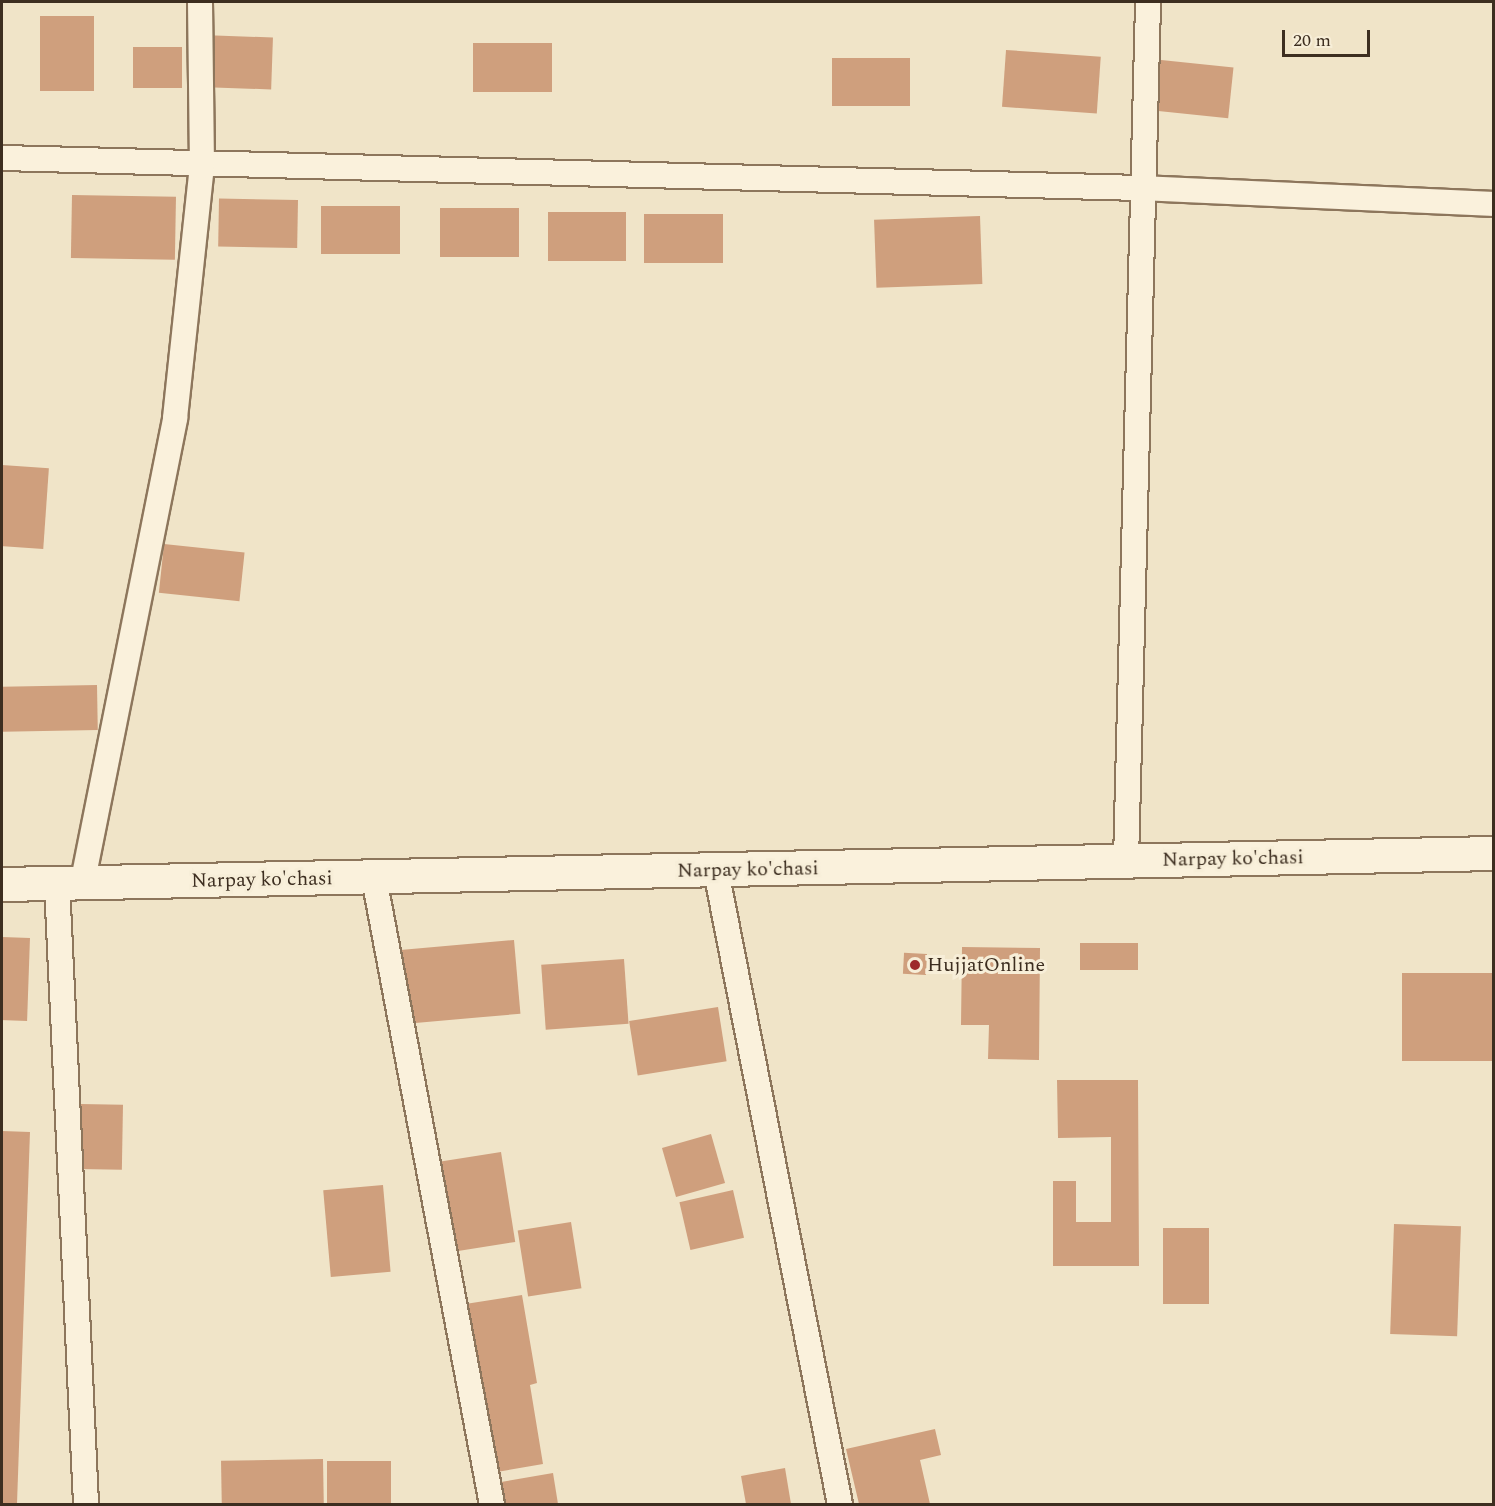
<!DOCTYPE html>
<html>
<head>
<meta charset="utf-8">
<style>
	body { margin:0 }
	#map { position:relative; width:1495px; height:1506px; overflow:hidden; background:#f0e4c8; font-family:Spectral,serif }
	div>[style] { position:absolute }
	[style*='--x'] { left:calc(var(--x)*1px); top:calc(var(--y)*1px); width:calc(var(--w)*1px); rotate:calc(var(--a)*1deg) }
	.building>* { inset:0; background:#cf9f7d; transform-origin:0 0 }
	.roads { filter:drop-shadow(2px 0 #8d765c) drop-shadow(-2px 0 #8d765c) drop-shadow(0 2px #8d765c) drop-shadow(0 -2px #8d765c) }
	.street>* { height:24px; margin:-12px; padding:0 12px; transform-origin:12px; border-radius:12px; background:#faf1dc }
	.secondary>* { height:33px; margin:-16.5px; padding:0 16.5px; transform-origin:16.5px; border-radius:16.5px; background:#faf1dc }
	.dots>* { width:16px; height:16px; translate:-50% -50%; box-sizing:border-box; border:3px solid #f7eed8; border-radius:50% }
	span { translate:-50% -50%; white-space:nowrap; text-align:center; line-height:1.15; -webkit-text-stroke:6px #f7eed8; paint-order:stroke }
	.street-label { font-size:20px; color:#3d2e20 }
	.poi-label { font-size:20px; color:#3d2e20 }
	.left { translate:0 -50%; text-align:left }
	.frame { position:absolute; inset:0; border:3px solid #3d2e20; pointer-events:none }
	.scale { position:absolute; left:1282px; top:30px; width:88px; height:27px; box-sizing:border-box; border:3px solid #3d2e20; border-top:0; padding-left:8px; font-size:18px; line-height:21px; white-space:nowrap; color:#3d2e20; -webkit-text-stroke:4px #f7eed8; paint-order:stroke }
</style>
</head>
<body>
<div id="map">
	<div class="building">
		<div style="left:40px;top:16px;width:54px;height:75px"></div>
		<div style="left:202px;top:35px;width:71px;height:52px;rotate:2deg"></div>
		<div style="left:552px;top:43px;width:49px;height:79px;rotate:90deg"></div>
		<div style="left:133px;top:47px;width:49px;height:41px"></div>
		<div style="left:1006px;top:50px;width:95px;height:57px;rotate:4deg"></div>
		<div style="left:832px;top:58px;width:78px;height:48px"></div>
		<div style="left:1142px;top:58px;width:92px;height:51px;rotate:6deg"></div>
		<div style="left:72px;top:195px;width:104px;height:63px;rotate:1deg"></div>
		<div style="left:298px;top:200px;width:48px;height:79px;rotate:91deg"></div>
		<div style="left:321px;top:206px;width:79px;height:48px"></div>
		<div style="left:440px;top:208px;width:79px;height:49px"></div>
		<div style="left:626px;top:212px;width:49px;height:78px;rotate:90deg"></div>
		<div style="left:644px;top:214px;width:79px;height:49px"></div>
		<div style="left:980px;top:216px;width:68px;height:106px;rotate:88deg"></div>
		<div style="left:2px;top:465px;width:47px;height:81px;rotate:4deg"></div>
		<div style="left:164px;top:544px;width:81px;height:49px;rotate:6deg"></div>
		<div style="left:97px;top:685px;width:45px;height:95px;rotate:89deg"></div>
		<div style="left:2px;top:937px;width:28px;height:83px;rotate:2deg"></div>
		<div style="left:514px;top:940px;width:74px;height:114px;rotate:85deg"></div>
		<div style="left:1138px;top:943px;width:27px;height:58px;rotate:90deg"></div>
		<div style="clip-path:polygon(962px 947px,1040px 948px,1039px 1060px,988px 1059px,989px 1025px,961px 1025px)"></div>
		<div style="left:927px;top:954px;width:21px;height:23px;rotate:93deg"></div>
		<div style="left:624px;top:959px;width:65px;height:83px;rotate:86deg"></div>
		<div style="left:1494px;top:973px;width:88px;height:92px;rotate:90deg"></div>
		<div style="left:718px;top:1007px;width:55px;height:90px;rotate:81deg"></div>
		<div style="clip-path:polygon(1057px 1080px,1138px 1080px,1139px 1266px,1053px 1266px,1053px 1181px,1076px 1181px,1076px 1222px,1111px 1222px,1111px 1137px,1058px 1138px)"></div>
		<div style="left:80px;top:1104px;width:43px;height:65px;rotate:1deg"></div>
		<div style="left:2px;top:1131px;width:28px;height:373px;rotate:2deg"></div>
		<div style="left:711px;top:1134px;width:51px;height:51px;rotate:74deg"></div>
		<div style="left:501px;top:1152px;width:91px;height:69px;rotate:81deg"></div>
		<div style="left:383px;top:1185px;width:87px;height:60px;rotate:85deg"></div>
		<div style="left:733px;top:1190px;width:49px;height:55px;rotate:77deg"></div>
		<div style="left:571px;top:1222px;width:67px;height:54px;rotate:81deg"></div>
		<div style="left:1394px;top:1224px;width:67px;height:110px;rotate:2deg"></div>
		<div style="left:1163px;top:1228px;width:46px;height:76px"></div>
		<div style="clip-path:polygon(522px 1295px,537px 1383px,530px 1385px,543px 1464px,497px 1472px,484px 1393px,474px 1394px,459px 1305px)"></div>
		<div style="clip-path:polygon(935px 1429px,941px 1455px,920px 1460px,930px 1504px,859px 1504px,846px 1449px)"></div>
		<div style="left:323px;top:1459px;width:45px;height:102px;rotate:89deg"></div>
		<div style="left:391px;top:1461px;width:43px;height:64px;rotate:90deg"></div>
		<div style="clip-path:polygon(785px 1468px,791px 1504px,746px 1504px,741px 1476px)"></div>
		<div style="clip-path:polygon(553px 1473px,558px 1504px,505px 1504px,501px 1482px)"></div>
	</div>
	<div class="roads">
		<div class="street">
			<div style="--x:2;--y:158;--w:1139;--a:1.51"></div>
			<div style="--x:1141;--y:188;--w:353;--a:2.6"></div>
			<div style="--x:1126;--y:861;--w:859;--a:-88.53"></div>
			<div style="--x:716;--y:871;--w:645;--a:78.92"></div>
			<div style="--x:374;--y:878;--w:637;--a:79.33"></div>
			<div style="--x:57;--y:884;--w:621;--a:87.32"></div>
			<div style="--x:82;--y:885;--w:476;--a:-78.7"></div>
			<div style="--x:175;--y:418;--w:253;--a:-83.9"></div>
			<div style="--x:202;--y:166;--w:164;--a:-90.7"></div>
		</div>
		<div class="secondary">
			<div style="--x:2;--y:884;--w:1492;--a:-1.19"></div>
		</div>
	</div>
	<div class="dots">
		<div style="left:915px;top:965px;background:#9e2a2b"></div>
	</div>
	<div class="street-label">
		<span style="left:1233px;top:859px;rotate:-1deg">Narpay ko'chasi</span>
		<span style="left:748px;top:870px;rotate:-1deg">Narpay ko'chasi</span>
		<span style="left:262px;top:880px;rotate:-1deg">Narpay ko'chasi</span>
	</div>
	<div class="poi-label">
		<span class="left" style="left:927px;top:965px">HujjatOnline</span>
	</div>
	<div class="frame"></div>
	<div class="scale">20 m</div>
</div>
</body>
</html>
